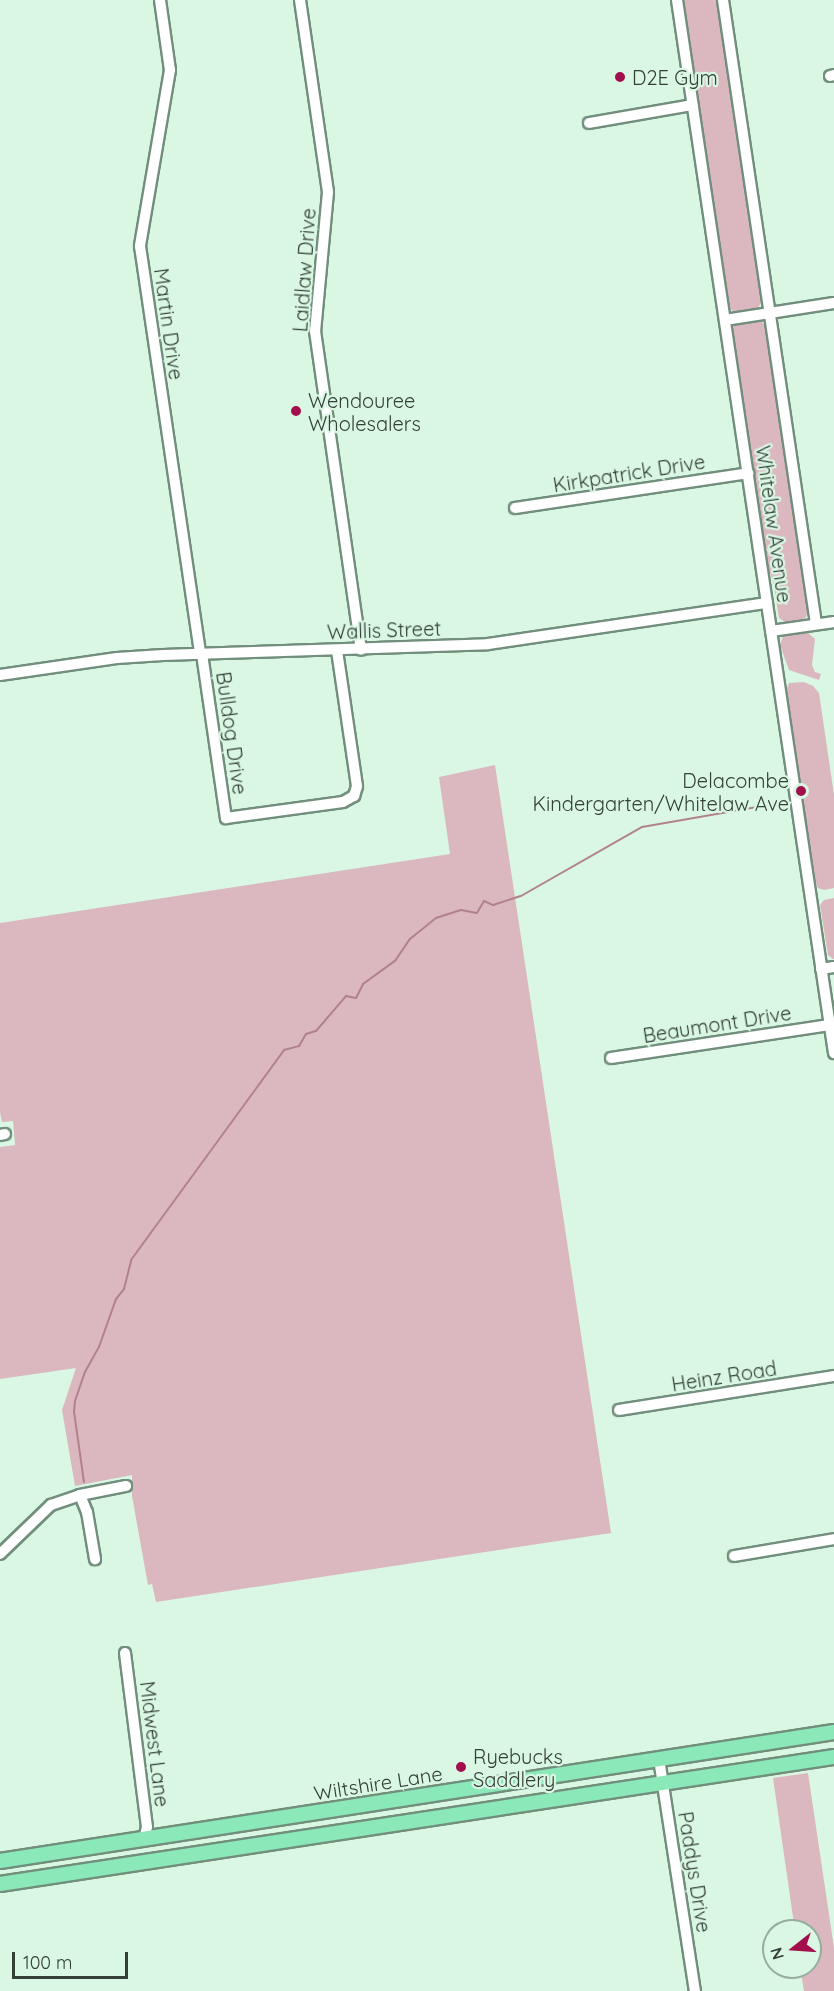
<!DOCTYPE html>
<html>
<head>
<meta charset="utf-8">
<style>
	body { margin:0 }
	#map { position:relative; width:834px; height:1991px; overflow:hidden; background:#d9f7e3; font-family:Quicksand,sans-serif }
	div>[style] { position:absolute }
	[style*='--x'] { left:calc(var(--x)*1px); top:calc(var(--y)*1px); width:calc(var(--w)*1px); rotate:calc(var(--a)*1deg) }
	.green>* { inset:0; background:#dbb8bf }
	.stream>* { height:2px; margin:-1px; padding:0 1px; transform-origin:1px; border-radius:1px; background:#b1828c }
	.roads { filter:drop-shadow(2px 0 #728e7c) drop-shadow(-2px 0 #728e7c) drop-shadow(0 2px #728e7c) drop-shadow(0 -2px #728e7c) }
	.minor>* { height:10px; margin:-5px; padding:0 5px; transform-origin:5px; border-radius:5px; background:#fff }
	.major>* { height:14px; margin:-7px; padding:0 7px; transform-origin:7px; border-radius:7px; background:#8be8b9 }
	.dots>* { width:16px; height:16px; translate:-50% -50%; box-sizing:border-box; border:3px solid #d9f7e3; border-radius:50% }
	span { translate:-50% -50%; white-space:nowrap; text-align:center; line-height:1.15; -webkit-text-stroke:4.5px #d9f7e3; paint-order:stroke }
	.poi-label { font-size:20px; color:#333f37 }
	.left { translate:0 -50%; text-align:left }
	.right { translate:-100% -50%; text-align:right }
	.street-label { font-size:20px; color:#333f37 }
	.north { position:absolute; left:762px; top:1919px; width:60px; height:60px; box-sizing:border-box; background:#d9f7e3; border:2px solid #97ad9e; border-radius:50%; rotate:253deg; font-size:16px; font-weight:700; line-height:24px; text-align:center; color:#333f37 }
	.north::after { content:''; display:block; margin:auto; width:21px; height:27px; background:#a30e4d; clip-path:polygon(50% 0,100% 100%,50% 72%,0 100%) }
	.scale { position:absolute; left:12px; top:1952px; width:116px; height:27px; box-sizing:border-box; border:3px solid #333f37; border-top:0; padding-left:8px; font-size:18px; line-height:21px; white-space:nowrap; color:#333f37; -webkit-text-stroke:4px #d9f7e3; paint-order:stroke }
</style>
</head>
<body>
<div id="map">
	<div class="green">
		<div style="clip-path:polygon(683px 0,717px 0,762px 302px,756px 310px,736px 313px,729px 308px)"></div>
		<div style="clip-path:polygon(759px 319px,765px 325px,808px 612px,804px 621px,786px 623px,779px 618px,773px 581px,768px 568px,732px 328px,738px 322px)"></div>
		<div style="clip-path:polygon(807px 632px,815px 639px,812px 665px,815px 672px,821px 674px,819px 680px,789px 670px,780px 645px,783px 636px)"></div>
		<div style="clip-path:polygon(804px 682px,813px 686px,819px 693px,834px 795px,834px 888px,824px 890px,818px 888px,815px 881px,786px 691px,789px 683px)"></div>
		<div style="clip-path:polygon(495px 765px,611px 1533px,156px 1602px,152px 1584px,148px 1585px,132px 1496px,132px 1475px,75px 1486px,62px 1410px,76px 1368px,0 1379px,0 1147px,15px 1145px,13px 1121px,2px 1122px,0 1112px,0 923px,450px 854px,439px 777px)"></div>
		<div style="clip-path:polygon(834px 898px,834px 959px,833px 959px,828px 955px,820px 905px,824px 900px)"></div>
		<div style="clip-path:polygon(808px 1773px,834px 1948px,834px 1991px,804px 1991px,800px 1967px,810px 1967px,810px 1931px,795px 1931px,773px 1778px)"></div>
	</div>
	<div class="stream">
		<div style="--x:84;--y:1482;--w:71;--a:-98.1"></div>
		<div style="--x:74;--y:1412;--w:11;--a:-85"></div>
		<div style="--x:75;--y:1401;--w:31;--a:-71"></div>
		<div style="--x:85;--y:1372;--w:29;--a:-61"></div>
		<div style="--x:99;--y:1347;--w:51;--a:-70.5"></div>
		<div style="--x:116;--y:1299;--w:13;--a:-51"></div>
		<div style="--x:124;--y:1289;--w:30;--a:-76"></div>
		<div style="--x:131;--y:1260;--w:260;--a:-53.9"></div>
		<div style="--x:284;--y:1050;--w:16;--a:-15"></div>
		<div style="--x:299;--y:1046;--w:14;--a:-60"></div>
		<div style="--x:306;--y:1034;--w:10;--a:-17"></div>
		<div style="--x:316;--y:1031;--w:46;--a:-49.4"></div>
		<div style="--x:346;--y:996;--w:10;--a:11"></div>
		<div style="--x:356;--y:998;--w:16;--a:-63"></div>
		<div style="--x:363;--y:984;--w:39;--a:-36"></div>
		<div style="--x:395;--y:961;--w:27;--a:-56"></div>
		<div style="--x:410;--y:939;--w:33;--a:-39"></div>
		<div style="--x:436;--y:918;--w:26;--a:-18"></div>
		<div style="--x:461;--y:910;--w:16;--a:11"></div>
		<div style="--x:477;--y:913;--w:14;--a:-60"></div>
		<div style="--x:484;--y:901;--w:10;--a:24"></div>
		<div style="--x:493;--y:905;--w:29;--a:-18"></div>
		<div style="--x:521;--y:896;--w:139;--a:-29.7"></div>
		<div style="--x:642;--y:827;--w:145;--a:-9.9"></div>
	</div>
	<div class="roads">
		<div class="minor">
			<div style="--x:160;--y:0;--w:71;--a:81.9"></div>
			<div style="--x:170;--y:70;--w:179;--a:99.7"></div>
			<div style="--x:140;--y:246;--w:412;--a:81.6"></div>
			<div style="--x:300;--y:0;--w:194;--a:81.7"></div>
			<div style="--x:328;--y:192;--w:140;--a:95.3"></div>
			<div style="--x:315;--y:331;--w:322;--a:81.8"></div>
			<div style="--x:677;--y:0;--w:1065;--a:81.52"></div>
			<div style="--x:723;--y:0;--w:631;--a:81.52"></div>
			<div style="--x:830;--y:76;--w:4;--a:-14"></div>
			<div style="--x:589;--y:123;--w:105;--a:-9.9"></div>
			<div style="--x:725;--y:320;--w:110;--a:-8.9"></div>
			<div style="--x:515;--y:508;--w:236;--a:-8.5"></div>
			<div style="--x:771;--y:631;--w:64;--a:-8.1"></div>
			<div style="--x:202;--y:654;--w:166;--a:81.7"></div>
			<div style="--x:226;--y:818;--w:118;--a:-7.8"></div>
			<div style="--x:343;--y:802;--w:13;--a:-29"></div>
			<div style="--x:354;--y:796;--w:10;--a:-73"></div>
			<div style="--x:357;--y:786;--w:137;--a:-98.4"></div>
			<div style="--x:0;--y:675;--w:118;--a:-8.3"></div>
			<div style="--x:117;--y:658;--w:46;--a:-3.7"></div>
			<div style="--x:163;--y:655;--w:325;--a:-1.9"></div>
			<div style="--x:488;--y:644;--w:282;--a:-8.4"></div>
			<div style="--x:821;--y:969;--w:13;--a:-9"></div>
			<div style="--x:611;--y:1058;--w:221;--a:-8.6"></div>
			<div style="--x:0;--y:1135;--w:5;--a:-11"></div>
			<div style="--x:619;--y:1410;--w:218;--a:-9"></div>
			<div style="--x:80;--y:1495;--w:18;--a:68"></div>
			<div style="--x:87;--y:1512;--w:48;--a:80.3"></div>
			<div style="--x:0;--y:1554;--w:71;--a:-43.9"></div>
			<div style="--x:51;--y:1505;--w:31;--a:-19"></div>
			<div style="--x:80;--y:1495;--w:47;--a:-11.1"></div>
			<div style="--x:734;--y:1556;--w:101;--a:-9.6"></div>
			<div style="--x:125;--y:1653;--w:175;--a:82.8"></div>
			<div style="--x:147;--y:1827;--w:12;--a:104"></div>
			<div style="--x:659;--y:1759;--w:235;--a:81.2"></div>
		</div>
		<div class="major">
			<div style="--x:0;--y:1861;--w:844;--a:-8.79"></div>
			<div style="--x:0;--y:1884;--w:844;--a:-8.66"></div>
		</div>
	</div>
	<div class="dots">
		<div style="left:620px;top:77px;background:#a30e4d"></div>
		<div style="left:296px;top:411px;background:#a30e4d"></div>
		<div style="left:801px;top:791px;background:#a30e4d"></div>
		<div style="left:461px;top:1767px;background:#a30e4d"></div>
	</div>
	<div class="poi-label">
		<span class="left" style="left:632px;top:77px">D2E Gym</span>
		<span class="left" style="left:308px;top:412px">Wendouree<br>Wholesalers</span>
		<span class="right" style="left:789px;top:792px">Delacombe<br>Kindergarten/Whitelaw Ave</span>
		<span class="left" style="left:473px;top:1768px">Ryebucks<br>Saddlery</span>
	</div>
	<div class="street-label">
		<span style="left:304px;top:270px;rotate:-86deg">Laidlaw Drive</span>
		<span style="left:169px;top:324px;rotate:82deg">Martin Drive</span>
		<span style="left:629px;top:473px;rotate:-9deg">Kirkpatrick Drive</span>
		<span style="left:774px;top:524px;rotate:82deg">Whitelaw Avenue</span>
		<span style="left:384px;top:630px;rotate:-2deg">Wallis Street</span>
		<span style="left:232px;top:733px;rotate:82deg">Bulldog Drive</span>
		<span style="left:717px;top:1024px;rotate:-9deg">Beaumont Drive</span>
		<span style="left:724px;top:1376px;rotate:-9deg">Heinz Road</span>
		<span style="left:155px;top:1744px;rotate:83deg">Midwest Lane</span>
		<span style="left:378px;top:1783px;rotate:-9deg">Wiltshire Lane</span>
		<span style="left:695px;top:1872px;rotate:81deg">Paddys Drive</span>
	</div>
	<div class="north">N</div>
	<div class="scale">100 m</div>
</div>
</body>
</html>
